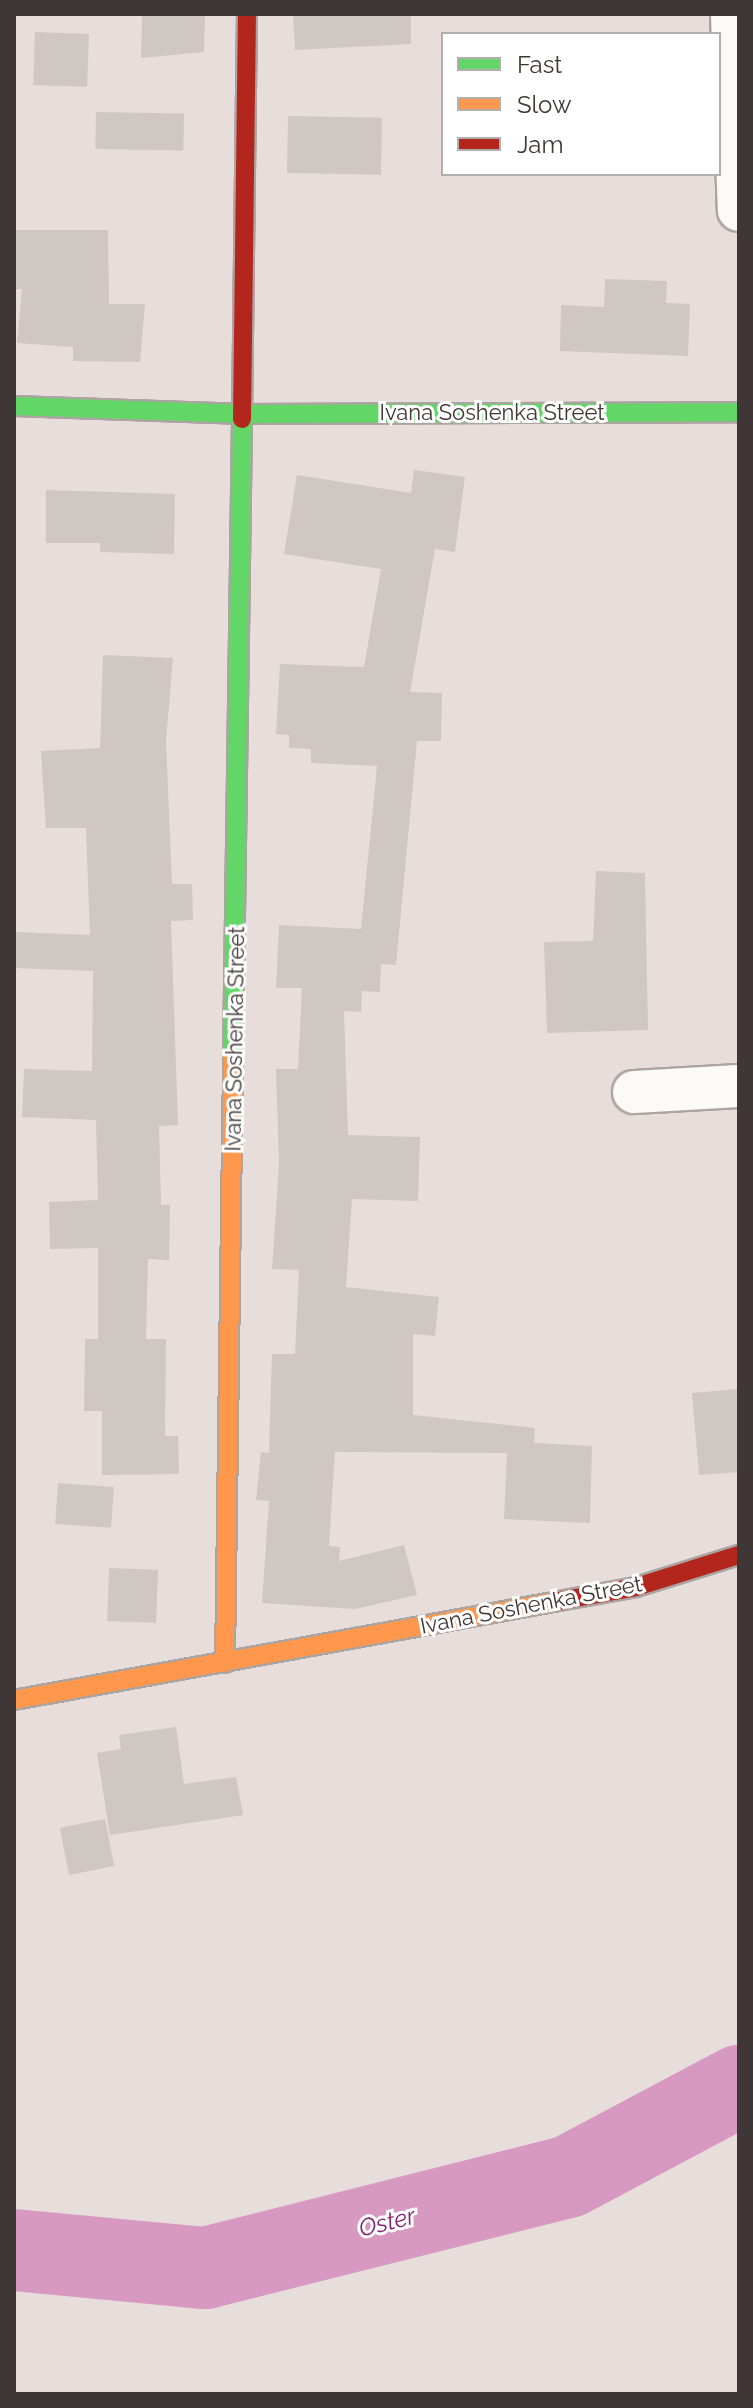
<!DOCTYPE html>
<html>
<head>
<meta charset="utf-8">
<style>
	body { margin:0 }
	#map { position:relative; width:753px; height:2408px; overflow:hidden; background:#e7ddda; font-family:Raleway,sans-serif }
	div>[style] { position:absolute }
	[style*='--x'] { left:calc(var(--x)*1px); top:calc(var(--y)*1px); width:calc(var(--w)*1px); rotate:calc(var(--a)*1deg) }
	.river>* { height:82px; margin:-41px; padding:0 41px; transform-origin:41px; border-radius:41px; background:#d798c1 }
	.building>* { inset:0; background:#cfc7c3; transform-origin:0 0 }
	.roads { filter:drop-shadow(2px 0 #aca4a1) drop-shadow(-2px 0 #aca4a1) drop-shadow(0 2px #aca4a1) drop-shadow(0 -2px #aca4a1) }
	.street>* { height:42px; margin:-21px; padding:0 21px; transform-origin:21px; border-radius:21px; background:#fbfaf9 }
	.fast>* { height:18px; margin:-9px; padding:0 9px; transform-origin:9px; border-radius:9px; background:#63d668 }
	.slow>* { height:18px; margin:-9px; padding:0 9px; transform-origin:9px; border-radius:9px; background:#ff974d }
	.jam>* { height:18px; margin:-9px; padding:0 9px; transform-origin:9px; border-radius:9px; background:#b3261e }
	span { translate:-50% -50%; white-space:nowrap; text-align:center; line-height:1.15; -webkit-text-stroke:6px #fff; paint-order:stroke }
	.street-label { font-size:22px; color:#3f3735 }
	.water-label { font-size:24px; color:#86216e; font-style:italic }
	.frame { position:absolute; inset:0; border:16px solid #3f3735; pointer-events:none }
	.legend { position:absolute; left:441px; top:32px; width:280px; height:144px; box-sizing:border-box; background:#fff; border:2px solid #b2afae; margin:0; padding:10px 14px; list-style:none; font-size:24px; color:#3f3735 }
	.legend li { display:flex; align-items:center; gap:16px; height:40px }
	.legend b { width:40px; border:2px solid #b2afae }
</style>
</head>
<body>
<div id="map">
	<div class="river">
		<div style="--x:14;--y:2250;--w:192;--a:5.4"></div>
		<div style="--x:205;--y:2268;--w:374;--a:-14.1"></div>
		<div style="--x:568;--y:2177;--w:194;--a:-28"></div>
	</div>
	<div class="building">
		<div style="clip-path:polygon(142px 14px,205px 14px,204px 52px,141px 58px)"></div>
		<div style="clip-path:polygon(293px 14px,411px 14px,411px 44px,295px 50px)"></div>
		<div style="left:35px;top:32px;width:54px;height:53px;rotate:2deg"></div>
		<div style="left:96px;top:112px;width:88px;height:37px;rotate:1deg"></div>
		<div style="left:288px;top:116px;width:94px;height:57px;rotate:1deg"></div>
		<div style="clip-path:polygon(14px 230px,108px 230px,109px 304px,145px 304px,140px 362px,73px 361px,73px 347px,17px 343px,22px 289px,14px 289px)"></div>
		<div style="clip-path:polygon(605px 279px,667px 281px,666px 303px,690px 304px,688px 356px,560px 351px,561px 305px,604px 307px)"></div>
		<div style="clip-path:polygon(414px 470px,465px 477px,455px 552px,435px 549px,410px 692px,442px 693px,441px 741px,417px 741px,396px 965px,381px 964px,380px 992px,362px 991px,361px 1012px,344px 1011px,348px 1135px,420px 1137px,418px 1201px,352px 1199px,346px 1287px,439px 1297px,435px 1336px,413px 1334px,413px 1415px,535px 1428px,534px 1443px,592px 1446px,590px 1523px,504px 1519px,507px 1453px,335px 1452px,329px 1546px,340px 1547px,339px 1561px,404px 1545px,417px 1595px,355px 1609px,262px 1603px,269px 1501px,256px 1500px,261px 1452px,269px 1453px,272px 1354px,295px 1354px,299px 1270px,272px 1269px,279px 1165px,276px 1069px,298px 1069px,302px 988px,276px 988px,279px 925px,361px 929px,377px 766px,311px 763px,311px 749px,289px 748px,289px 735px,276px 734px,280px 664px,364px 667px,381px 569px,284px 554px,297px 475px,411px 493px)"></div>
		<div style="clip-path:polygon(46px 490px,175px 494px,174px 554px,100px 552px,100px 543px,46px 543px)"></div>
		<div style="clip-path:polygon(103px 655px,173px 658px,166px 741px,172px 884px,192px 884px,193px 920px,171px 921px,178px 1125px,159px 1126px,161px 1205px,170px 1205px,169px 1260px,148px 1259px,146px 1339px,166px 1339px,165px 1436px,178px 1436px,179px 1474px,102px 1475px,102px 1411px,84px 1411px,85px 1339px,98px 1339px,98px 1248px,50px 1249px,49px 1202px,98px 1200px,96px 1120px,22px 1117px,24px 1069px,92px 1071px,93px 971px,14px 968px,14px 932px,90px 935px,86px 828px,46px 828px,41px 751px,100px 748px)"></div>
		<div style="clip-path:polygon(596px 871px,645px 873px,648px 1030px,547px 1033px,544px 942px,593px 941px)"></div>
		<div style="clip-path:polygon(739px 1389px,739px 1472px,699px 1475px,692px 1393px)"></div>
		<div style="left:58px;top:1483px;width:56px;height:41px;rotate:4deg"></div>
		<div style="left:109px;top:1568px;width:49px;height:53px;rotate:2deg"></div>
		<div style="clip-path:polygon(176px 1727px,184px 1784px,236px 1777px,243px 1815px,110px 1835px,97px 1753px,121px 1749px,119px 1735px)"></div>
		<div style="left:105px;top:1819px;width:48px;height:46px;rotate:79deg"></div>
	</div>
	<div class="roads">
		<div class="street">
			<div style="--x:732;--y:14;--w:196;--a:88"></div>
			<div style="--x:634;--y:1092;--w:105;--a:-3.3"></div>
		</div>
		<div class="fast">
			<div style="--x:14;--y:406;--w:231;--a:2"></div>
			<div style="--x:245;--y:414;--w:494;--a:-0.2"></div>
			<div style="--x:233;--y:1058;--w:639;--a:-89.19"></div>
		</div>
		<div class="slow">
			<div style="--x:225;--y:1663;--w:605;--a:-89.24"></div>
			<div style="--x:14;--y:1700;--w:554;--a:-10.3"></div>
		</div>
		<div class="jam">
			<div style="--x:242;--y:419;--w:405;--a:-89.3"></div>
			<div style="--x:559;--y:1601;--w:78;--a:-10.3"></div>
			<div style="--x:636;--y:1587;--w:108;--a:-17.3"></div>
		</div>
	</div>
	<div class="street-label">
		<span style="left:492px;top:413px">Ivana Soshenka Street</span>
		<span style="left:235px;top:1039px;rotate:-89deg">Ivana Soshenka Street</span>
		<span style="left:531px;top:1605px;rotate:-11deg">Ivana Soshenka Street</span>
	</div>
	<div class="water-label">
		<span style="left:387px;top:2222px;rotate:-14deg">Oster</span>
	</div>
	<div class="frame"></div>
	<ul class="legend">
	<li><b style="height:10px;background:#63d668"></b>Fast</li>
	<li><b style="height:10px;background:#ff974d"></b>Slow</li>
	<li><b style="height:10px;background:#b3261e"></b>Jam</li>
	</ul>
</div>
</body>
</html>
